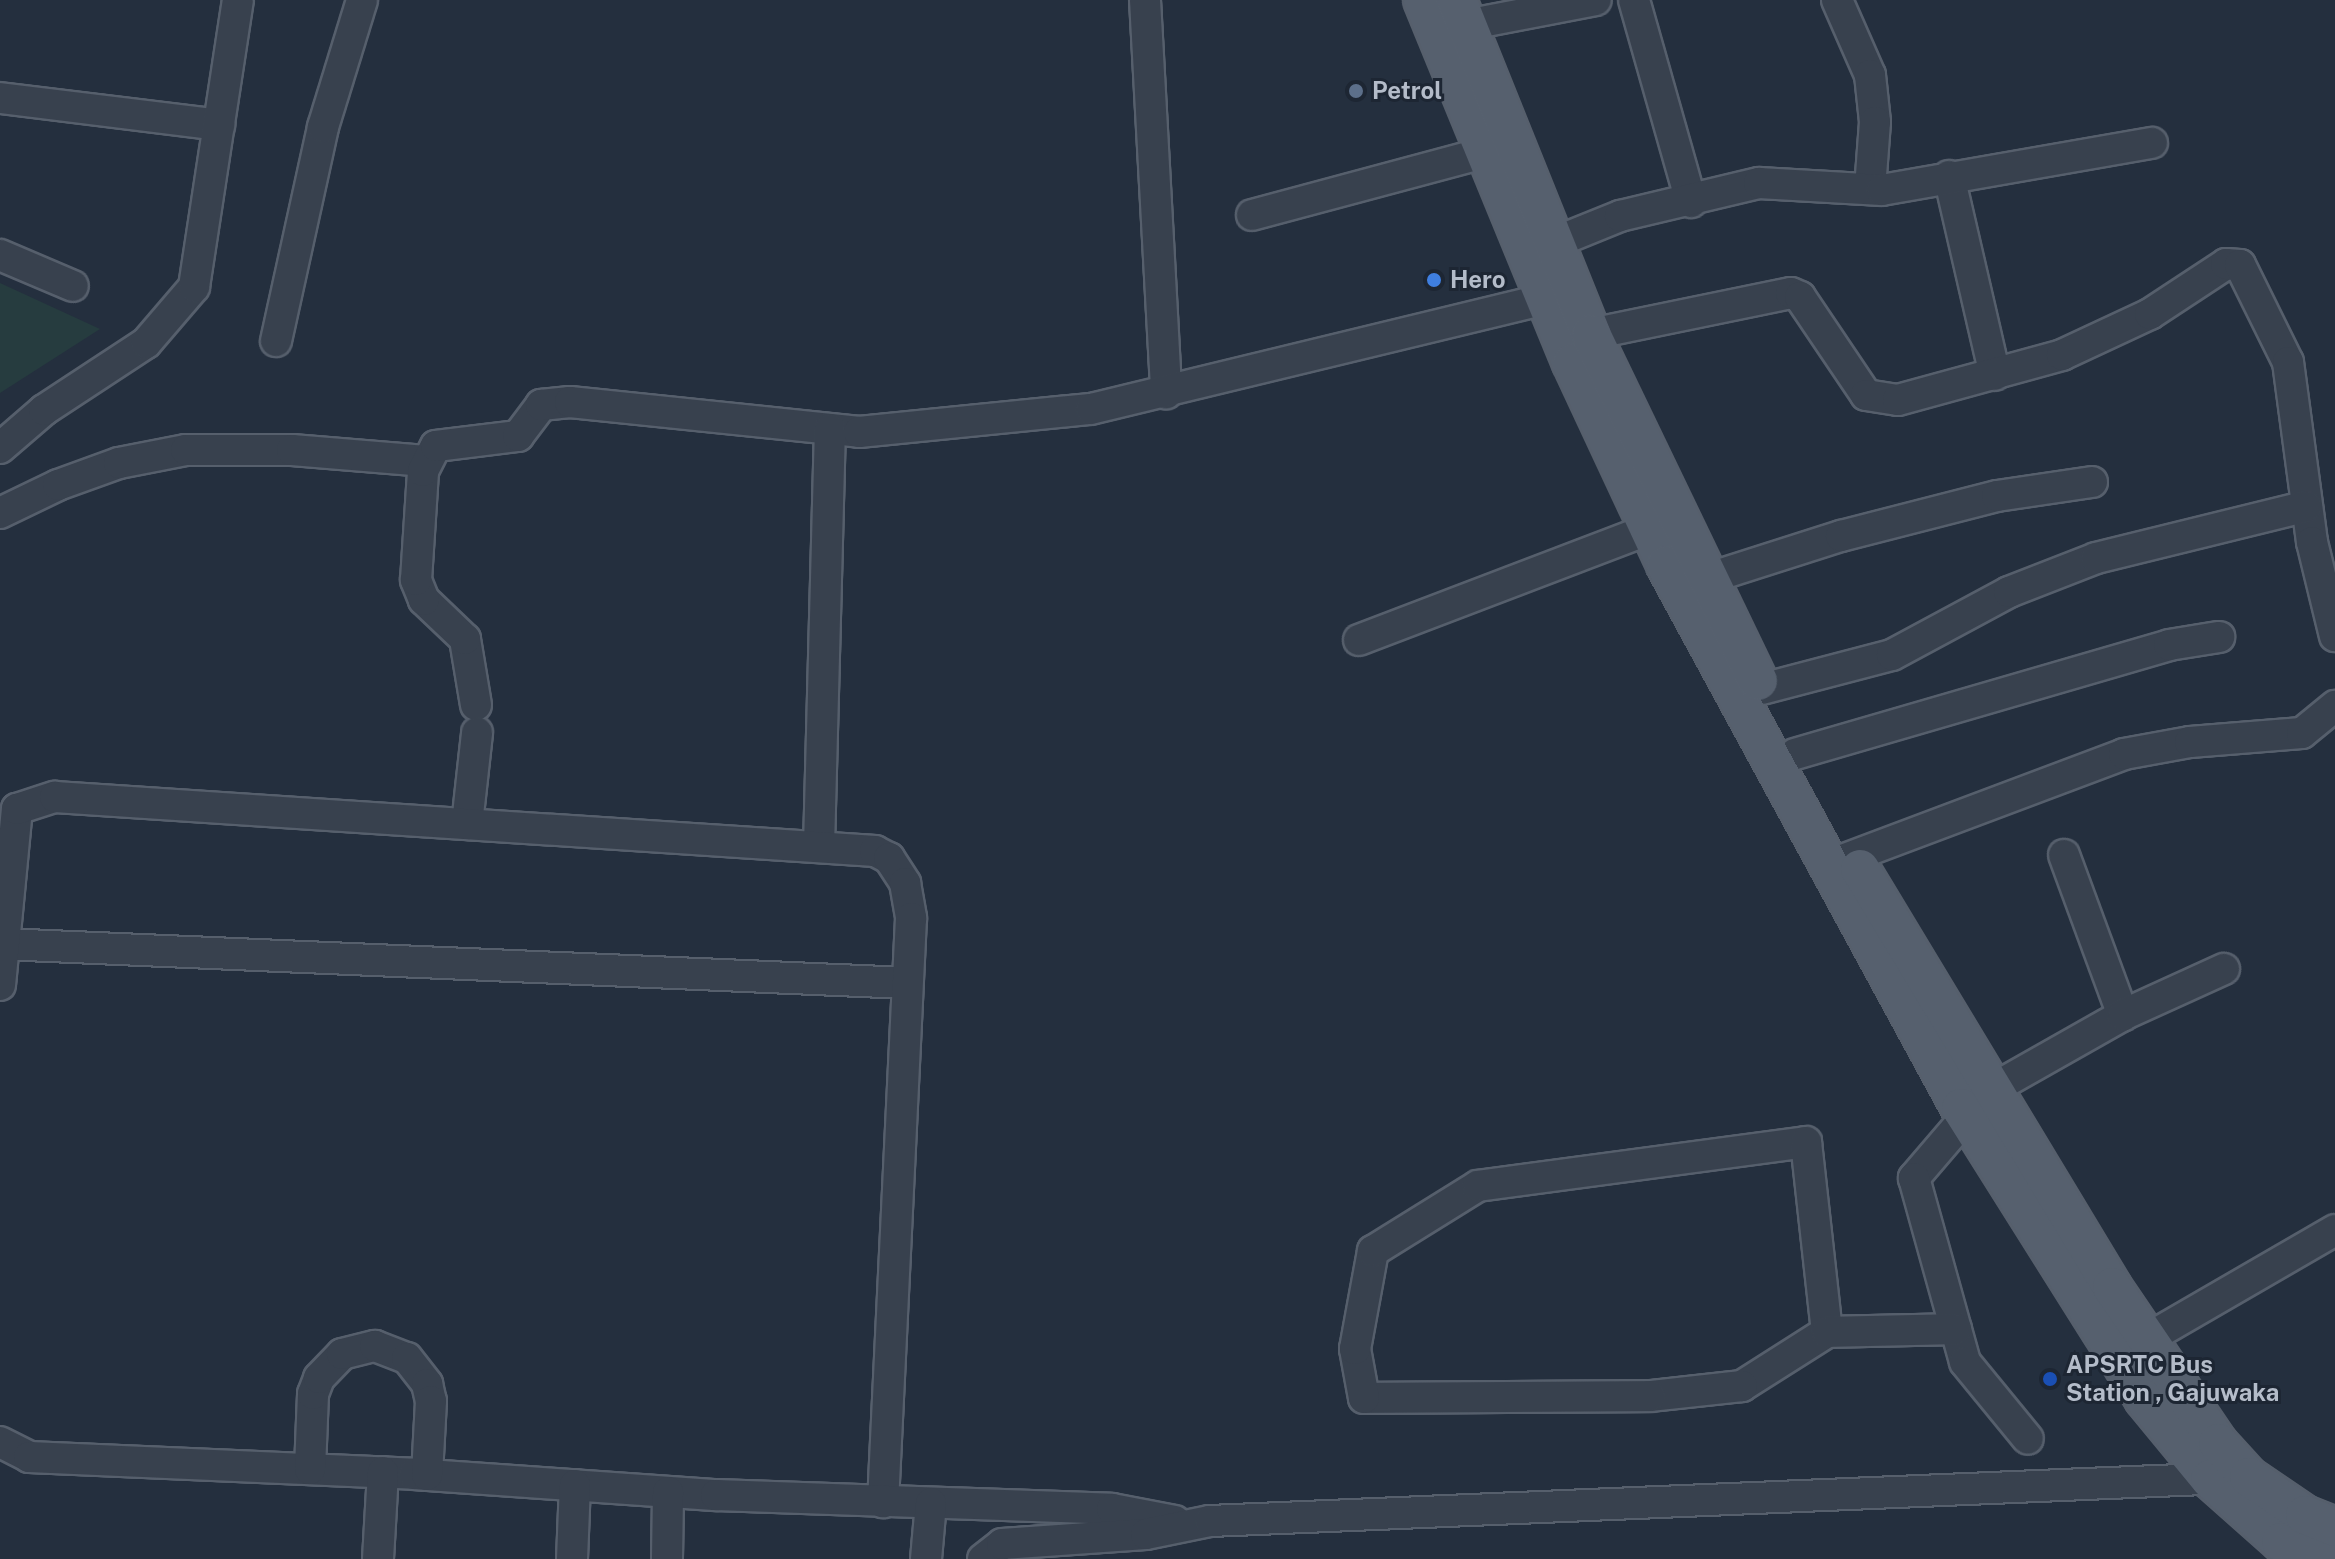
<!DOCTYPE html>
<html>
<head>
<meta charset="utf-8">
<style>
	body { margin:0 }
	#map { position:relative; width:2335px; height:1559px; overflow:hidden; background:#242f3e; font-family:"Public Sans",sans-serif }
	div>[style] { position:absolute }
	[style*='--x'] { left:calc(var(--x)*1px); top:calc(var(--y)*1px); width:calc(var(--w)*1px); rotate:calc(var(--a)*1deg) }
	.green>* { inset:0; background:#263c3f }
	.roads { filter:drop-shadow(2px 0 #565f6c) drop-shadow(-2px 0 #565f6c) drop-shadow(0 2px #565f6c) drop-shadow(0 -2px #565f6c) }
	.minor>* { height:30px; margin:-15px; padding:0 15px; transform-origin:15px; border-radius:15px; background:#38414e }
	.major>* { height:38px; margin:-19px; padding:0 19px; transform-origin:19px; border-radius:19px; background:#56606e }
	.dots>* { width:22px; height:22px; translate:-50% -50%; box-sizing:border-box; border:4px solid #1d2633; border-radius:50% }
	span { translate:-50% -50%; white-space:nowrap; text-align:center; line-height:1.15; -webkit-text-stroke:6px #1d2633; paint-order:stroke }
	.poi-label { font-size:24px; color:#b4bcc9; font-weight:700 }
	.left { translate:0 -50%; text-align:left }
</style>
</head>
<body>
<div id="map">
	<div class="green">
		<div style="clip-path:polygon(0 283px,100px 329px,0 393px)"></div>
	</div>
	<div class="roads">
		<div class="minor">
			<div style="--x:1145;--y:0;--w:394;--a:86.9"></div>
			<div style="--x:1634;--y:0;--w:210;--a:74.2"></div>
			<div style="--x:1837;--y:0;--w:82;--a:66.3"></div>
			<div style="--x:1870;--y:75;--w:47;--a:83.9"></div>
			<div style="--x:1875;--y:122;--w:67;--a:94.3"></div>
			<div style="--x:1466;--y:25;--w:132;--a:-10.9"></div>
			<div style="--x:0;--y:98;--w:221;--a:7"></div>
			<div style="--x:1949;--y:176;--w:204;--a:77"></div>
			<div style="--x:1252;--y:215;--w:240;--a:-15"></div>
			<div style="--x:1536;--y:250;--w:91;--a:-22"></div>
			<div style="--x:1620;--y:216;--w:143;--a:-13.4"></div>
			<div style="--x:1759;--y:183;--w:123;--a:3.3"></div>
			<div style="--x:1882;--y:190;--w:274;--a:-9.9"></div>
			<div style="--x:0;--y:255;--w:79;--a:23"></div>
			<div style="--x:1591;--y:334;--w:204;--a:-11.6"></div>
			<div style="--x:1791;--y:293;--w:10;--a:24"></div>
			<div style="--x:1800;--y:297;--w:118;--a:56"></div>
			<div style="--x:1866;--y:395;--w:32;--a:9"></div>
			<div style="--x:1898;--y:400;--w:170;--a:-15.3"></div>
			<div style="--x:2062;--y:355;--w:97;--a:-25"></div>
			<div style="--x:2150;--y:314;--w:91;--a:-33.3"></div>
			<div style="--x:2226;--y:264;--w:14;--a:4"></div>
			<div style="--x:2240;--y:265;--w:108;--a:63.7"></div>
			<div style="--x:2288;--y:362;--w:182;--a:82.4"></div>
			<div style="--x:2312;--y:542;--w:97;--a:76.3"></div>
			<div style="--x:276;--y:341;--w:219;--a:-77.6"></div>
			<div style="--x:323;--y:127;--w:133;--a:-72.9"></div>
			<div style="--x:0;--y:448;--w:58;--a:-40.8"></div>
			<div style="--x:44;--y:410;--w:122;--a:-33.3"></div>
			<div style="--x:146;--y:343;--w:74;--a:-49.4"></div>
			<div style="--x:194;--y:287;--w:290;--a:-81.3"></div>
			<div style="--x:0;--y:513;--w:64;--a:-25.8"></div>
			<div style="--x:58;--y:485;--w:65;--a:-19.8"></div>
			<div style="--x:119;--y:463;--w:68;--a:-11"></div>
			<div style="--x:186;--y:450;--w:106;--a:0"></div>
			<div style="--x:292;--y:450;--w:134;--a:4.7"></div>
			<div style="--x:1706;--y:579;--w:142;--a:-17.7"></div>
			<div style="--x:1841;--y:536;--w:161;--a:-14.4"></div>
			<div style="--x:1997;--y:496;--w:96;--a:-8.4"></div>
			<div style="--x:1359;--y:640;--w:311;--a:-20.9"></div>
			<div style="--x:1762;--y:689;--w:134;--a:-14.7"></div>
			<div style="--x:1892;--y:655;--w:133;--a:-28.3"></div>
			<div style="--x:2009;--y:592;--w:93;--a:-21.3"></div>
			<div style="--x:2096;--y:558;--w:217;--a:-13.8"></div>
			<div style="--x:476;--y:705;--w:67;--a:-99.5"></div>
			<div style="--x:465;--y:639;--w:57;--a:-136.4"></div>
			<div style="--x:424;--y:600;--w:22;--a:-112"></div>
			<div style="--x:416;--y:580;--w:109;--a:-86.3"></div>
			<div style="--x:423;--y:471;--w:28;--a:-63"></div>
			<div style="--x:436;--y:446;--w:83;--a:-7"></div>
			<div style="--x:518;--y:436;--w:39;--a:-53"></div>
			<div style="--x:541;--y:405;--w:29;--a:-6"></div>
			<div style="--x:570;--y:402;--w:291;--a:5.9"></div>
			<div style="--x:859;--y:432;--w:233;--a:-5.7"></div>
			<div style="--x:1091;--y:409;--w:468;--a:-13.6"></div>
			<div style="--x:1795;--y:754;--w:390;--a:-16.2"></div>
			<div style="--x:2169;--y:645;--w:51;--a:-9.1"></div>
			<div style="--x:467;--y:824;--w:92;--a:-83.7"></div>
			<div style="--x:819;--y:847;--w:418;--a:-88.5"></div>
			<div style="--x:2064;--y:855;--w:171;--a:69.8"></div>
			<div style="--x:1829;--y:865;--w:315;--a:-20.6"></div>
			<div style="--x:2124;--y:754;--w:67;--a:-10.3"></div>
			<div style="--x:2190;--y:742;--w:112;--a:-4.6"></div>
			<div style="--x:2302;--y:733;--w:43;--a:-39.3"></div>
			<div style="--x:3;--y:944;--w:905;--a:2.47"></div>
			<div style="--x:0;--y:985;--w:177;--a:-84.5"></div>
			<div style="--x:17;--y:809;--w:40;--a:-18"></div>
			<div style="--x:55;--y:797;--w:822;--a:3.77"></div>
			<div style="--x:875;--y:851;--w:16;--a:27"></div>
			<div style="--x:889;--y:858;--w:30;--a:57"></div>
			<div style="--x:905;--y:883;--w:36;--a:80"></div>
			<div style="--x:911;--y:918;--w:585;--a:92.74"></div>
			<div style="--x:1973;--y:1100;--w:172;--a:-29.5"></div>
			<div style="--x:2123;--y:1015;--w:111;--a:-24.5"></div>
			<div style="--x:1967;--y:1116;--w:82;--a:130.5"></div>
			<div style="--x:1914;--y:1178;--w:191;--a:74.5"></div>
			<div style="--x:1965;--y:1362;--w:99;--a:50.7"></div>
			<div style="--x:1827;--y:1332;--w:101;--a:147.6"></div>
			<div style="--x:1742;--y:1386;--w:93;--a:173.8"></div>
			<div style="--x:1650;--y:1396;--w:286;--a:179.6"></div>
			<div style="--x:1364;--y:1398;--w:50;--a:-100.4"></div>
			<div style="--x:1355;--y:1349;--w:100;--a:-79.6"></div>
			<div style="--x:1373;--y:1251;--w:123;--a:-31.8"></div>
			<div style="--x:1478;--y:1186;--w:331;--a:-7.6"></div>
			<div style="--x:1806;--y:1142;--w:191;--a:83.7"></div>
			<div style="--x:1827;--y:1332;--w:129;--a:-1.3"></div>
			<div style="--x:2147;--y:1339;--w:217;--a:-30.1"></div>
			<div style="--x:0;--y:1442;--w:33;--a:27"></div>
			<div style="--x:29;--y:1457;--w:385;--a:2.5"></div>
			<div style="--x:414;--y:1474;--w:303;--a:4"></div>
			<div style="--x:716;--y:1495;--w:396;--a:2"></div>
			<div style="--x:1112;--y:1509;--w:64;--a:10.8"></div>
			<div style="--x:310;--y:1469;--w:75;--a:-87.7"></div>
			<div style="--x:313;--y:1394;--w:17;--a:-69"></div>
			<div style="--x:319;--y:1378;--w:33;--a:-46"></div>
			<div style="--x:342;--y:1354;--w:34;--a:-14"></div>
			<div style="--x:375;--y:1346;--w:34;--a:21"></div>
			<div style="--x:407;--y:1358;--w:33;--a:52"></div>
			<div style="--x:427;--y:1384;--w:17;--a:77"></div>
			<div style="--x:431;--y:1401;--w:74;--a:93.1"></div>
			<div style="--x:378;--y:1559;--w:87;--a:-86.7"></div>
			<div style="--x:572;--y:1559;--w:74;--a:-87.7"></div>
			<div style="--x:667;--y:1559;--w:67;--a:-89.1"></div>
			<div style="--x:926;--y:1559;--w:56;--a:-84.9"></div>
			<div style="--x:983;--y:1559;--w:24;--a:-38"></div>
			<div style="--x:1002;--y:1544;--w:144;--a:-4"></div>
			<div style="--x:1146;--y:1534;--w:65;--a:-11.5"></div>
			<div style="--x:1210;--y:1521;--w:1018;--a:-2.42"></div>
		</div>
		<div class="major">
			<div style="--x:1423;--y:0;--w:392;--a:67.7"></div>
			<div style="--x:1572;--y:363;--w:223;--a:65"></div>
			<div style="--x:1666;--y:565;--w:618;--a:61.49"></div>
			<div style="--x:1961;--y:1108;--w:344;--a:57.8"></div>
			<div style="--x:2144;--y:1399;--w:104;--a:50.5"></div>
			<div style="--x:2210;--y:1479;--w:95;--a:41.6"></div>
			<div style="--x:2281;--y:1542;--w:53;--a:18.8"></div>
			<div style="--x:1457;--y:0;--w:360;--a:68.1"></div>
			<div style="--x:1591;--y:334;--w:385;--a:64.3"></div>
			<div style="--x:1860;--y:869;--w:488;--a:58.9"></div>
			<div style="--x:2112;--y:1287;--w:189;--a:55.8"></div>
			<div style="--x:2218;--y:1443;--w:46;--a:47.6"></div>
			<div style="--x:2249;--y:1477;--w:68;--a:34.2"></div>
			<div style="--x:2305;--y:1515;--w:32;--a:22"></div>
		</div>
	</div>
	<div class="dots">
		<div style="left:1356px;top:91px;background:#5c6f8a"></div>
		<div style="left:1434px;top:280px;background:#3f7fe0"></div>
		<div style="left:2050px;top:1379px;background:#1a4fb4"></div>
	</div>
	<div class="poi-label">
		<span class="left" style="left:1372px;top:91px">Petrol</span>
		<span class="left" style="left:1450px;top:280px">Hero</span>
		<span class="left" style="left:2066px;top:1379px">APSRTC Bus<br>Station , Gajuwaka</span>
	</div>
</div>
</body>
</html>
